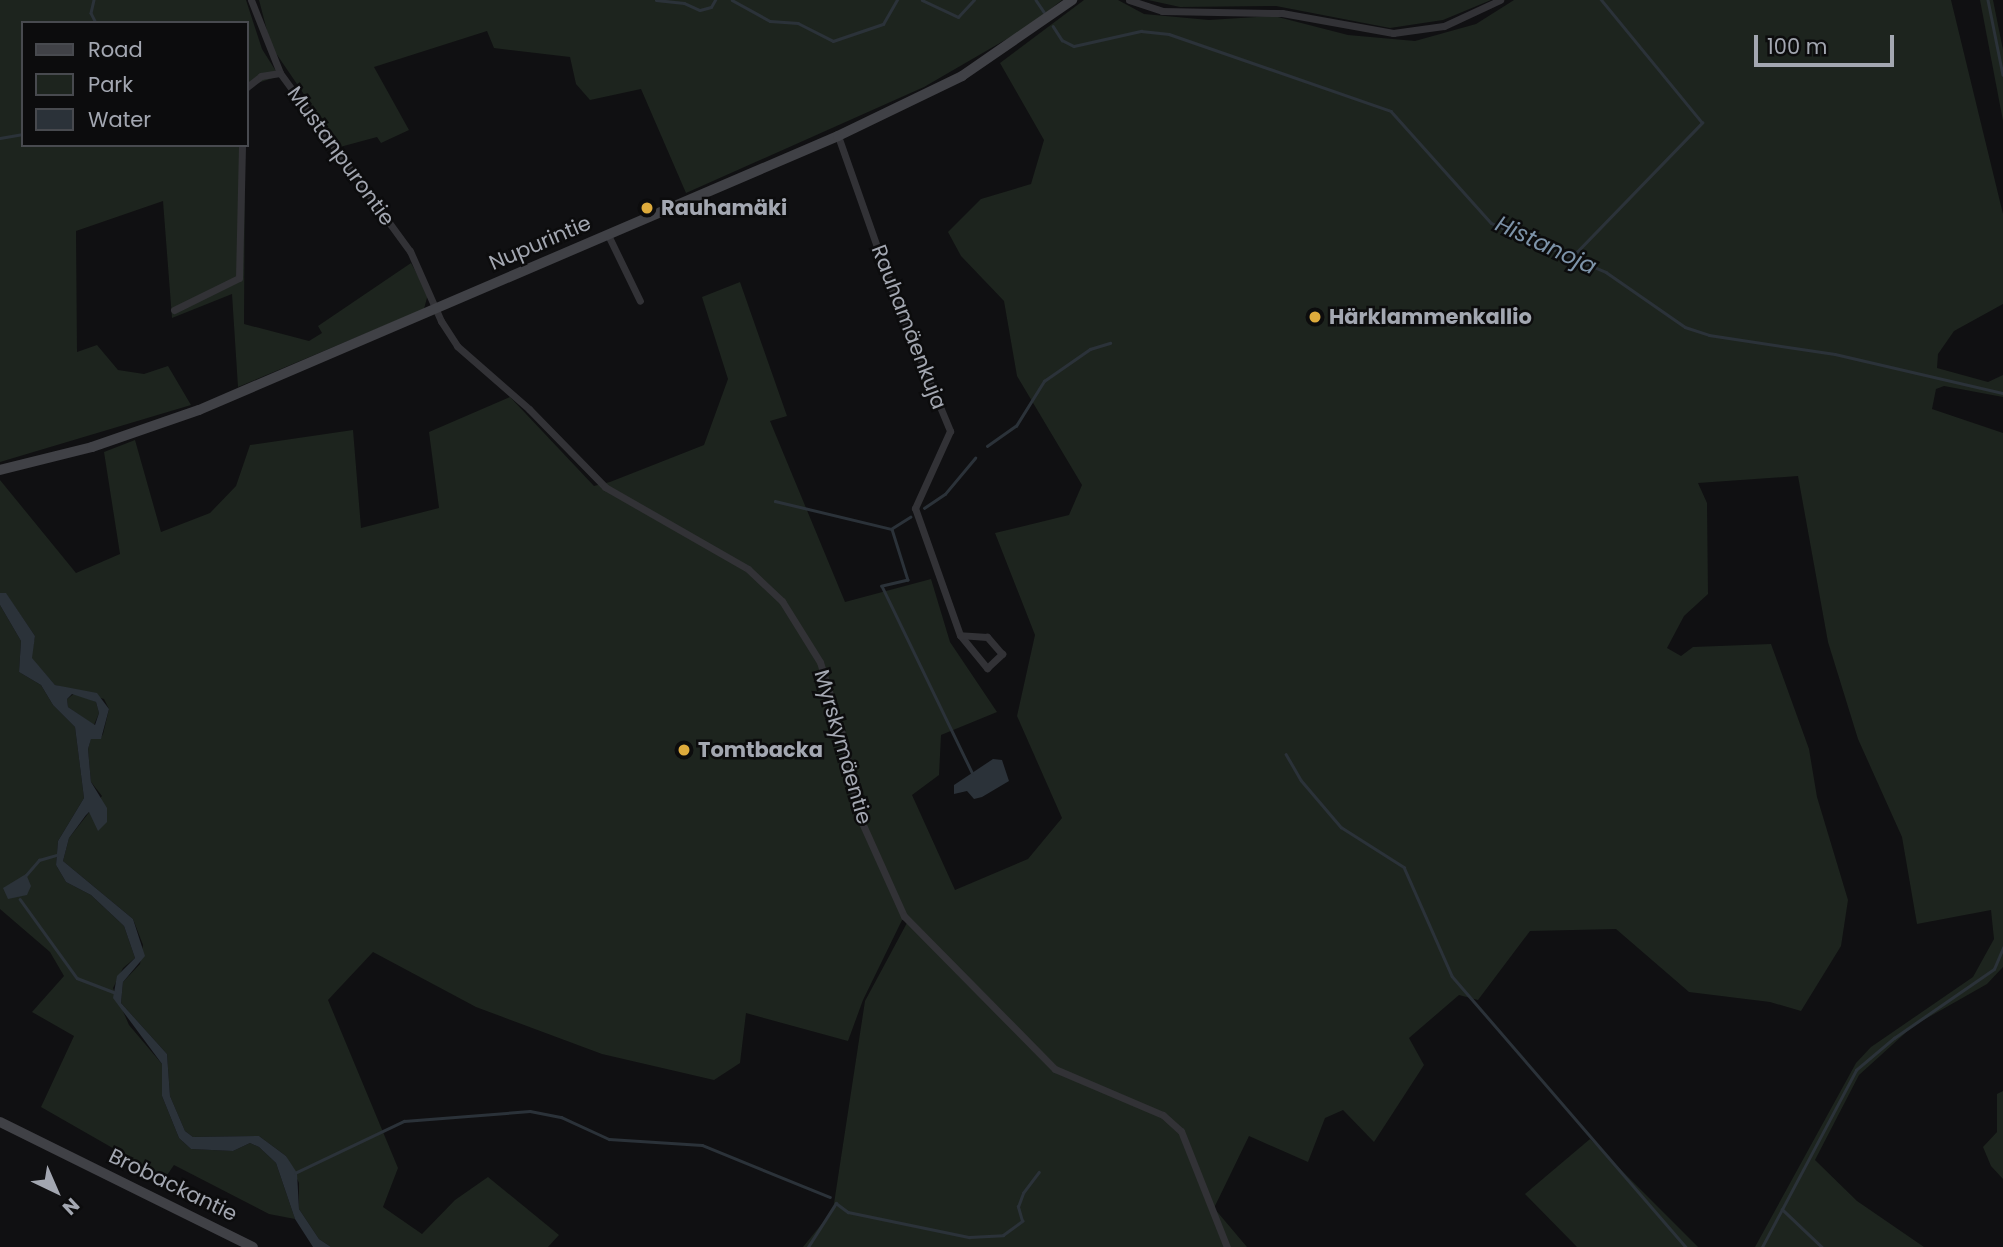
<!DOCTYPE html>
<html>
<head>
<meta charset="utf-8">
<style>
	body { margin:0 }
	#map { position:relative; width:2003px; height:1247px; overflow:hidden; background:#101012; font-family:Poppins,sans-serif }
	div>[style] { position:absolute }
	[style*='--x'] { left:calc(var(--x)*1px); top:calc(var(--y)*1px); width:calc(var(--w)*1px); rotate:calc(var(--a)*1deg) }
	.green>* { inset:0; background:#1d241e }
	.water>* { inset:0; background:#2b3239 }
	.stream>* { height:2.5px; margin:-1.25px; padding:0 1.25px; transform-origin:1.25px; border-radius:1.25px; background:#2b3239 }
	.street>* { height:7px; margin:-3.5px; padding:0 3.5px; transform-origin:3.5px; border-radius:3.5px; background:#323236 }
	.secondary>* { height:10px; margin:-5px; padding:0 5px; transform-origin:5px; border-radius:5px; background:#404146 }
	.dots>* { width:19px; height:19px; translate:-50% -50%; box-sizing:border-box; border:4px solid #0c0c0d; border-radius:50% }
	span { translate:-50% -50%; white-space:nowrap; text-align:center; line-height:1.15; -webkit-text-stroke:5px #0c0c0d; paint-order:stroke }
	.street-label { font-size:21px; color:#a3a7b1 }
	.poi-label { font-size:21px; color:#a3a7b1; font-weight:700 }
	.left { translate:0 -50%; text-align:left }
	.water-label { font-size:23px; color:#7d93a9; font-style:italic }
	.legend { position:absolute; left:21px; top:21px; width:228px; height:126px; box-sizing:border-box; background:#0c0c0d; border:2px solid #484a4f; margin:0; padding:9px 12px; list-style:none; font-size:21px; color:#a3a7b1 }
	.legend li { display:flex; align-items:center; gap:14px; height:35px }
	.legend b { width:35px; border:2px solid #484a4f }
	.north { position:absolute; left:21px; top:1156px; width:70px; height:70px; -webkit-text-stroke:5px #0c0c0d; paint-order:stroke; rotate:136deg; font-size:19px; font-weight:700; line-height:28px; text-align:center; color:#a3a7b1 }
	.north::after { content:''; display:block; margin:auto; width:24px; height:32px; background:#a3a7b1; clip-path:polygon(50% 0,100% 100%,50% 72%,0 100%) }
	.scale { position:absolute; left:1754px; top:35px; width:140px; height:32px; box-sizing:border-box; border:4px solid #a3a7b1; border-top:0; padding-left:9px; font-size:21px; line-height:24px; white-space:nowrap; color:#a3a7b1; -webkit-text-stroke:5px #0c0c0d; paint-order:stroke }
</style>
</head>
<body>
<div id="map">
	<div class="green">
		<div style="clip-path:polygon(0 0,246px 0,262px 49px,279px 76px,252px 85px,247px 95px,247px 23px,23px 23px,23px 145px,245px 145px,244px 324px,309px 341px,322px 333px,318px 326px,411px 263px,428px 294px,424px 309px,238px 387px,232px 294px,172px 318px,163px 201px,76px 231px,77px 352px,97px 345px,118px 370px,144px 374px,168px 366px,191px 405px,0 462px)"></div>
		<div style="clip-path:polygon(259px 0,1062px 0,1029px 26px,924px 87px,686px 193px,641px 89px,590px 100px,576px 84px,570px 57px,494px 48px,487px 31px,374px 67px,409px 130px,381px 143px,377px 137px,340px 147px,271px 46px)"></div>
		<div style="clip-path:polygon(1084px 0,1118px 0,1144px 14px,1209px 20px,1274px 16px,1348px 35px,1415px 41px,1476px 24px,1514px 0,1951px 0,2003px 214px,2003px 304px,1954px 331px,1938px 354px,1937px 368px,1988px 382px,2003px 375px,2003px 397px,1944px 386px,1936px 389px,1932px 409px,2003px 433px,2003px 967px,1987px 984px,1913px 1026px,1859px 1075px,1815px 1160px,1857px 1201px,1924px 1247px,1755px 1247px,1856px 1063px,1871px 1047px,1973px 977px,1994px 939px,1991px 910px,1917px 924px,1902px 837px,1858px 739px,1828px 642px,1798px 476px,1698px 483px,1707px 503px,1708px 594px,1684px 616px,1667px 648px,1681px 656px,1693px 647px,1771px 644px,1809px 749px,1817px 797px,1848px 900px,1841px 946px,1801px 1011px,1770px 1002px,1689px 992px,1616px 929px,1530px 931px,1478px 1000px,1459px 995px,1409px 1038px,1424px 1065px,1374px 1142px,1343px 1110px,1325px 1118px,1308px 1162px,1249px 1136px,1214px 1208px,1247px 1247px,803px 1247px,833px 1210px,865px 1001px,908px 921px,904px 916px,863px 1000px,848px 1041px,746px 1013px,740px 1063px,714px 1080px,602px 1054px,476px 1007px,373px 952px,328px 1000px,398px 1168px,383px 1207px,422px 1234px,455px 1200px,488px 1177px,559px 1235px,548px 1247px,331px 1247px,319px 1239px,299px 1209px,299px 1183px,286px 1156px,259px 1136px,193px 1137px,185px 1131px,170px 1096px,167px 1054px,121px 1003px,123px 982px,140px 964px,143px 945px,133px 919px,63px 861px,69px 838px,102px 796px,91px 782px,88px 749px,91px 738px,100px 739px,103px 734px,109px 709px,104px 699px,55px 685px,31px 658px,35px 636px,6px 594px,0 593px,0 480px,76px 573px,120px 554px,104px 452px,135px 440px,161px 532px,210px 513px,236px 486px,250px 445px,353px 430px,361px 528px,439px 508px,429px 432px,510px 397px,594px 486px,610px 482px,704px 445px,728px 379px,702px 297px,740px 282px,787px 416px,770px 421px,845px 602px,931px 579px,950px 642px,997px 712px,941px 735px,939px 775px,912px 795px,955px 890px,1028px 859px,1062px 818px,1017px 716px,1035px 635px,995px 533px,1069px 515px,1082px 485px,1017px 376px,1004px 301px,961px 256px,948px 232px,981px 199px,1031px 184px,1044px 140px,1000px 63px)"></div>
		<div style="clip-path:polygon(1148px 0,1491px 0,1443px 20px,1390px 28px,1276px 6px,1180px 7px)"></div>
		<div style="clip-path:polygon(1980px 0,1993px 0,2003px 50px,2003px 121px)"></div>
		<div style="clip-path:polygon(0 605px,21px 641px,19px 672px,41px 685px,53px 705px,75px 727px,84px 798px,58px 841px,56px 865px,66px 882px,91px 895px,124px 926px,135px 958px,123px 968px,113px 988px,129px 1025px,162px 1064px,162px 1096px,179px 1138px,191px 1149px,233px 1151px,250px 1143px,259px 1147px,276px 1163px,295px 1219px,269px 1214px,174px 1165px,165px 1178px,41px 1107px,74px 1036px,32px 1012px,64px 976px,50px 952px,0 909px)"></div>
		<div style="clip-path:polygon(75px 693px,96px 702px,99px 713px,94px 725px,68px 707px,67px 699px)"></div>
		<div style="clip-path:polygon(2003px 1091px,2003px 1179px,1991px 1166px,1983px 1147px,1997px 1132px,1997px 1094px)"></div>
		<div style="clip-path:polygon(1590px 1139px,1698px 1247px,1577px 1247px,1525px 1194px)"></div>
	</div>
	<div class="water">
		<div style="clip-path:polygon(evenodd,0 593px,6px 593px,35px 636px,32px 658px,55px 685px,97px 693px,109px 709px,101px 739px,91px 739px,88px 749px,91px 782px,107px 808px,107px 822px,98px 831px,89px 812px,86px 815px,69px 838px,63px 861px,133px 919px,145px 956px,123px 982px,121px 1003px,167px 1054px,170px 1096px,185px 1131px,193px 1137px,259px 1136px,286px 1156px,297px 1173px,299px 1209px,319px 1239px,331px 1247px,313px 1247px,295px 1219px,276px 1163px,259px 1147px,250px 1143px,233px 1151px,191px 1149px,179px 1138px,162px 1096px,162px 1064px,113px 998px,117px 976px,135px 958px,124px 926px,91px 895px,66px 882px,56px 865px,58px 841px,84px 798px,75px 727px,53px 705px,41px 685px,19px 672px,21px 641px,0 605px,0 593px,72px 694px,96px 702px,99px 713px,95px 725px,68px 707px,67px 699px,72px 694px)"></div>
		<div style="clip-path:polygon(993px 759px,1002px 760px,1009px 781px,982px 797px,974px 799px,967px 791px,954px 794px,954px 785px)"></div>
		<div style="clip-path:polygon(26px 874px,31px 886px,27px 895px,8px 899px,3px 888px)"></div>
	</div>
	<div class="stream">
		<div style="--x:94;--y:0;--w:13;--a:103"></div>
		<div style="--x:91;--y:13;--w:11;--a:63"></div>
		<div style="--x:656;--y:0;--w:28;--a:6"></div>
		<div style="--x:684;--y:3;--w:17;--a:24"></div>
		<div style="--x:700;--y:10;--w:11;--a:-15"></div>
		<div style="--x:711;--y:7;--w:8;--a:-60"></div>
		<div style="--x:732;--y:0;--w:43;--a:28.9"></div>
		<div style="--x:770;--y:21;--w:28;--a:4"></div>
		<div style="--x:798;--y:23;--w:39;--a:27"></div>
		<div style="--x:833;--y:41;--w:53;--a:-18.8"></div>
		<div style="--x:883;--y:24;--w:28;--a:-60"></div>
		<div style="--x:922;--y:0;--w:40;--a:25"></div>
		<div style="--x:958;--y:17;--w:23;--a:-47"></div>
		<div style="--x:1036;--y:0;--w:14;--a:56"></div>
		<div style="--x:1988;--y:0;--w:76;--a:78.7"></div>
		<div style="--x:1053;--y:26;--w:17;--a:57"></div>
		<div style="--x:1062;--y:40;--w:13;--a:27"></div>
		<div style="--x:1074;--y:46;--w:69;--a:-12.6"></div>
		<div style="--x:1141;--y:31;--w:28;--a:6"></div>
		<div style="--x:1169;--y:34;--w:235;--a:19.1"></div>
		<div style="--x:1391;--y:111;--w:150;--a:48.2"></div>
		<div style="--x:1491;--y:223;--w:125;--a:23.1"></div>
		<div style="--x:1606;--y:272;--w:96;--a:34.8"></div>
		<div style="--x:1685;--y:327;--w:25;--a:18"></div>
		<div style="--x:1709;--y:335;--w:127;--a:8.6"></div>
		<div style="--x:1835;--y:354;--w:172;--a:13.1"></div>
		<div style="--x:0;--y:138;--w:23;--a:-10"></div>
		<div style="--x:1570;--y:259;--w:190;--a:-45.9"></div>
		<div style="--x:1702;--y:123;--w:159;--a:-129.4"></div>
		<div style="--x:987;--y:446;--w:35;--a:-35"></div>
		<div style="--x:1016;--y:426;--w:53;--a:-58.1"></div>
		<div style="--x:1044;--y:381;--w:56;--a:-34.8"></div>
		<div style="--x:1090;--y:349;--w:21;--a:-17"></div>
		<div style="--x:775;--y:501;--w:120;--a:13.5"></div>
		<div style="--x:924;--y:508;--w:25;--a:-34"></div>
		<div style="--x:945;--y:494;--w:47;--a:-50.2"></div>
		<div style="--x:911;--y:517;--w:22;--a:148"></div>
		<div style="--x:892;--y:529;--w:53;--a:72.6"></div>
		<div style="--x:908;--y:580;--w:27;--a:167"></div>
		<div style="--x:882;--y:586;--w:207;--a:64.2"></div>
		<div style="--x:1286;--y:754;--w:30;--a:60"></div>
		<div style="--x:1301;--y:780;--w:62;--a:49.6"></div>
		<div style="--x:1341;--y:827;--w:75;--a:32.4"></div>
		<div style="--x:1404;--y:867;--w:119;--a:66.2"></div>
		<div style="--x:1452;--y:976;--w:358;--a:49.2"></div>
		<div style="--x:26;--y:875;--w:20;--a:-49"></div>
		<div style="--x:39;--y:860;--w:18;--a:-16"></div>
		<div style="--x:20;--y:899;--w:97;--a:54.2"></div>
		<div style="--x:77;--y:978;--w:40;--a:21"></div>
		<div style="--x:295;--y:1173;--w:121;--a:-25.5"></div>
		<div style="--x:404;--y:1121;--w:126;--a:-4.5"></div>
		<div style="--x:530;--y:1111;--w:32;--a:11"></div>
		<div style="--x:561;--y:1117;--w:53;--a:24.6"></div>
		<div style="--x:609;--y:1139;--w:93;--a:3.7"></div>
		<div style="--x:702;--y:1145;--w:138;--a:22.1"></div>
		<div style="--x:1782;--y:1209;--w:55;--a:43.5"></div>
		<div style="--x:808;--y:1247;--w:52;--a:-57.5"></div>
		<div style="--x:836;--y:1203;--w:15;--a:37"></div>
		<div style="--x:848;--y:1212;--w:124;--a:11.7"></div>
		<div style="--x:969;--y:1237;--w:34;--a:-3"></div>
		<div style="--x:1003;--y:1235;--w:24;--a:-36"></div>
		<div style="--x:1022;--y:1221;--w:15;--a:-106"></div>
		<div style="--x:1018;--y:1207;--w:15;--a:-70"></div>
		<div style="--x:1023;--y:1193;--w:26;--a:-53"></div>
		<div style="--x:1762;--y:1247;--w:200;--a:-62"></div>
		<div style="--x:1856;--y:1070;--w:50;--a:-40.1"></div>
		<div style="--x:1894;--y:1038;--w:121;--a:-34.6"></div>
		<div style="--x:1994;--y:969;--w:23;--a:-67"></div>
	</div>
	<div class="street">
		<div style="--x:251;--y:0;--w:79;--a:68.3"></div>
		<div style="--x:280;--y:73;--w:220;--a:53.9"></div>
		<div style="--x:410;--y:251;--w:77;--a:66.1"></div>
		<div style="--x:441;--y:321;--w:30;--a:57"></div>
		<div style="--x:457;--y:346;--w:96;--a:41.2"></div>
		<div style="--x:529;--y:409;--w:109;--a:45.7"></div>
		<div style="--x:605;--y:487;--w:165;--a:29.8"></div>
		<div style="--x:748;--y:569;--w:47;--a:43.3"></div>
		<div style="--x:782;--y:601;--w:72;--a:58.1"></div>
		<div style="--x:820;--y:662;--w:78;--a:73"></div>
		<div style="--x:843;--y:737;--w:81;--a:78.6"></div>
		<div style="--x:859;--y:816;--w:110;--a:65.8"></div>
		<div style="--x:904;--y:916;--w:215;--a:45.4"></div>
		<div style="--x:1055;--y:1069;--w:117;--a:23.1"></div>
		<div style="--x:1163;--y:1115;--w:24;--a:42"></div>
		<div style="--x:1181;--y:1131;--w:125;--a:68.4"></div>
		<div style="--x:1129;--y:0;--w:35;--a:18"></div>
		<div style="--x:1162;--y:11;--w:120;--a:1"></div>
		<div style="--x:1282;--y:13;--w:113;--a:10.2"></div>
		<div style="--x:1393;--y:33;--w:51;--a:-7.8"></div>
		<div style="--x:1444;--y:26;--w:62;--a:-24.9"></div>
		<div style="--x:247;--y:87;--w:18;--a:-38"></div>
		<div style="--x:261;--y:76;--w:19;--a:-9"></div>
		<div style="--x:838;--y:136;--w:175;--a:70.6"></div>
		<div style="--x:896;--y:301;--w:141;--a:67.4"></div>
		<div style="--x:950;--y:431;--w:85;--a:114.4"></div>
		<div style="--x:915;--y:508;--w:135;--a:70.5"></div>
		<div style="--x:960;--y:635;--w:43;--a:50.7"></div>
		<div style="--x:987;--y:668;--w:21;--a:-43"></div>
		<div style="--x:1002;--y:654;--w:23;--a:-131"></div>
		<div style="--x:987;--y:637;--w:27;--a:-176"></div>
		<div style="--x:608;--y:235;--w:73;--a:64.1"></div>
		<div style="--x:174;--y:310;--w:72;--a:-26.2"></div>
		<div style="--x:239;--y:278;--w:133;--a:-88.7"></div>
	</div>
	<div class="secondary">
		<div style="--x:0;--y:470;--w:95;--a:-14"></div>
		<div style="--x:92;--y:447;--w:113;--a:-19.1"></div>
		<div style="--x:199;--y:410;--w:695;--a:-23.21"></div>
		<div style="--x:838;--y:136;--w:138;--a:-25.8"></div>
		<div style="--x:962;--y:76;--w:134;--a:-34.6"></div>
		<div style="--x:0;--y:1122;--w:282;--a:26.3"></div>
	</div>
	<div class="dots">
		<div style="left:647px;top:208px;background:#deab3c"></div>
		<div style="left:1315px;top:317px;background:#deab3c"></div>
		<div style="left:684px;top:750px;background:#deab3c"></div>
	</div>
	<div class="street-label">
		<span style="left:341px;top:156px;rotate:54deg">Mustanpurontie</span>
		<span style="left:540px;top:243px;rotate:-23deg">Nupurintie</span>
		<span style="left:909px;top:327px;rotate:69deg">Rauhamäenkuja</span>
		<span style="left:843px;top:747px;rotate:74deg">Myrskymäentie</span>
		<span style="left:173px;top:1185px;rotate:26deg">Brobackantie</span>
	</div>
	<div class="poi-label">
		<span class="left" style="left:661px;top:208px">Rauhamäki</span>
		<span class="left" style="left:1329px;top:317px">Härklammenkallio</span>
		<span class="left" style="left:698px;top:750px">Tomtbacka</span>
	</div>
	<div class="water-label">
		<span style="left:1546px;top:245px;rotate:25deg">Histanoja</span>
	</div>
	<ul class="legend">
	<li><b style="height:9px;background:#404146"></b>Road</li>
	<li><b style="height:19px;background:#1d241e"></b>Park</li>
	<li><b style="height:19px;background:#2b3239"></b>Water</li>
	</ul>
	<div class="north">N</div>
	<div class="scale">100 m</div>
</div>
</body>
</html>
